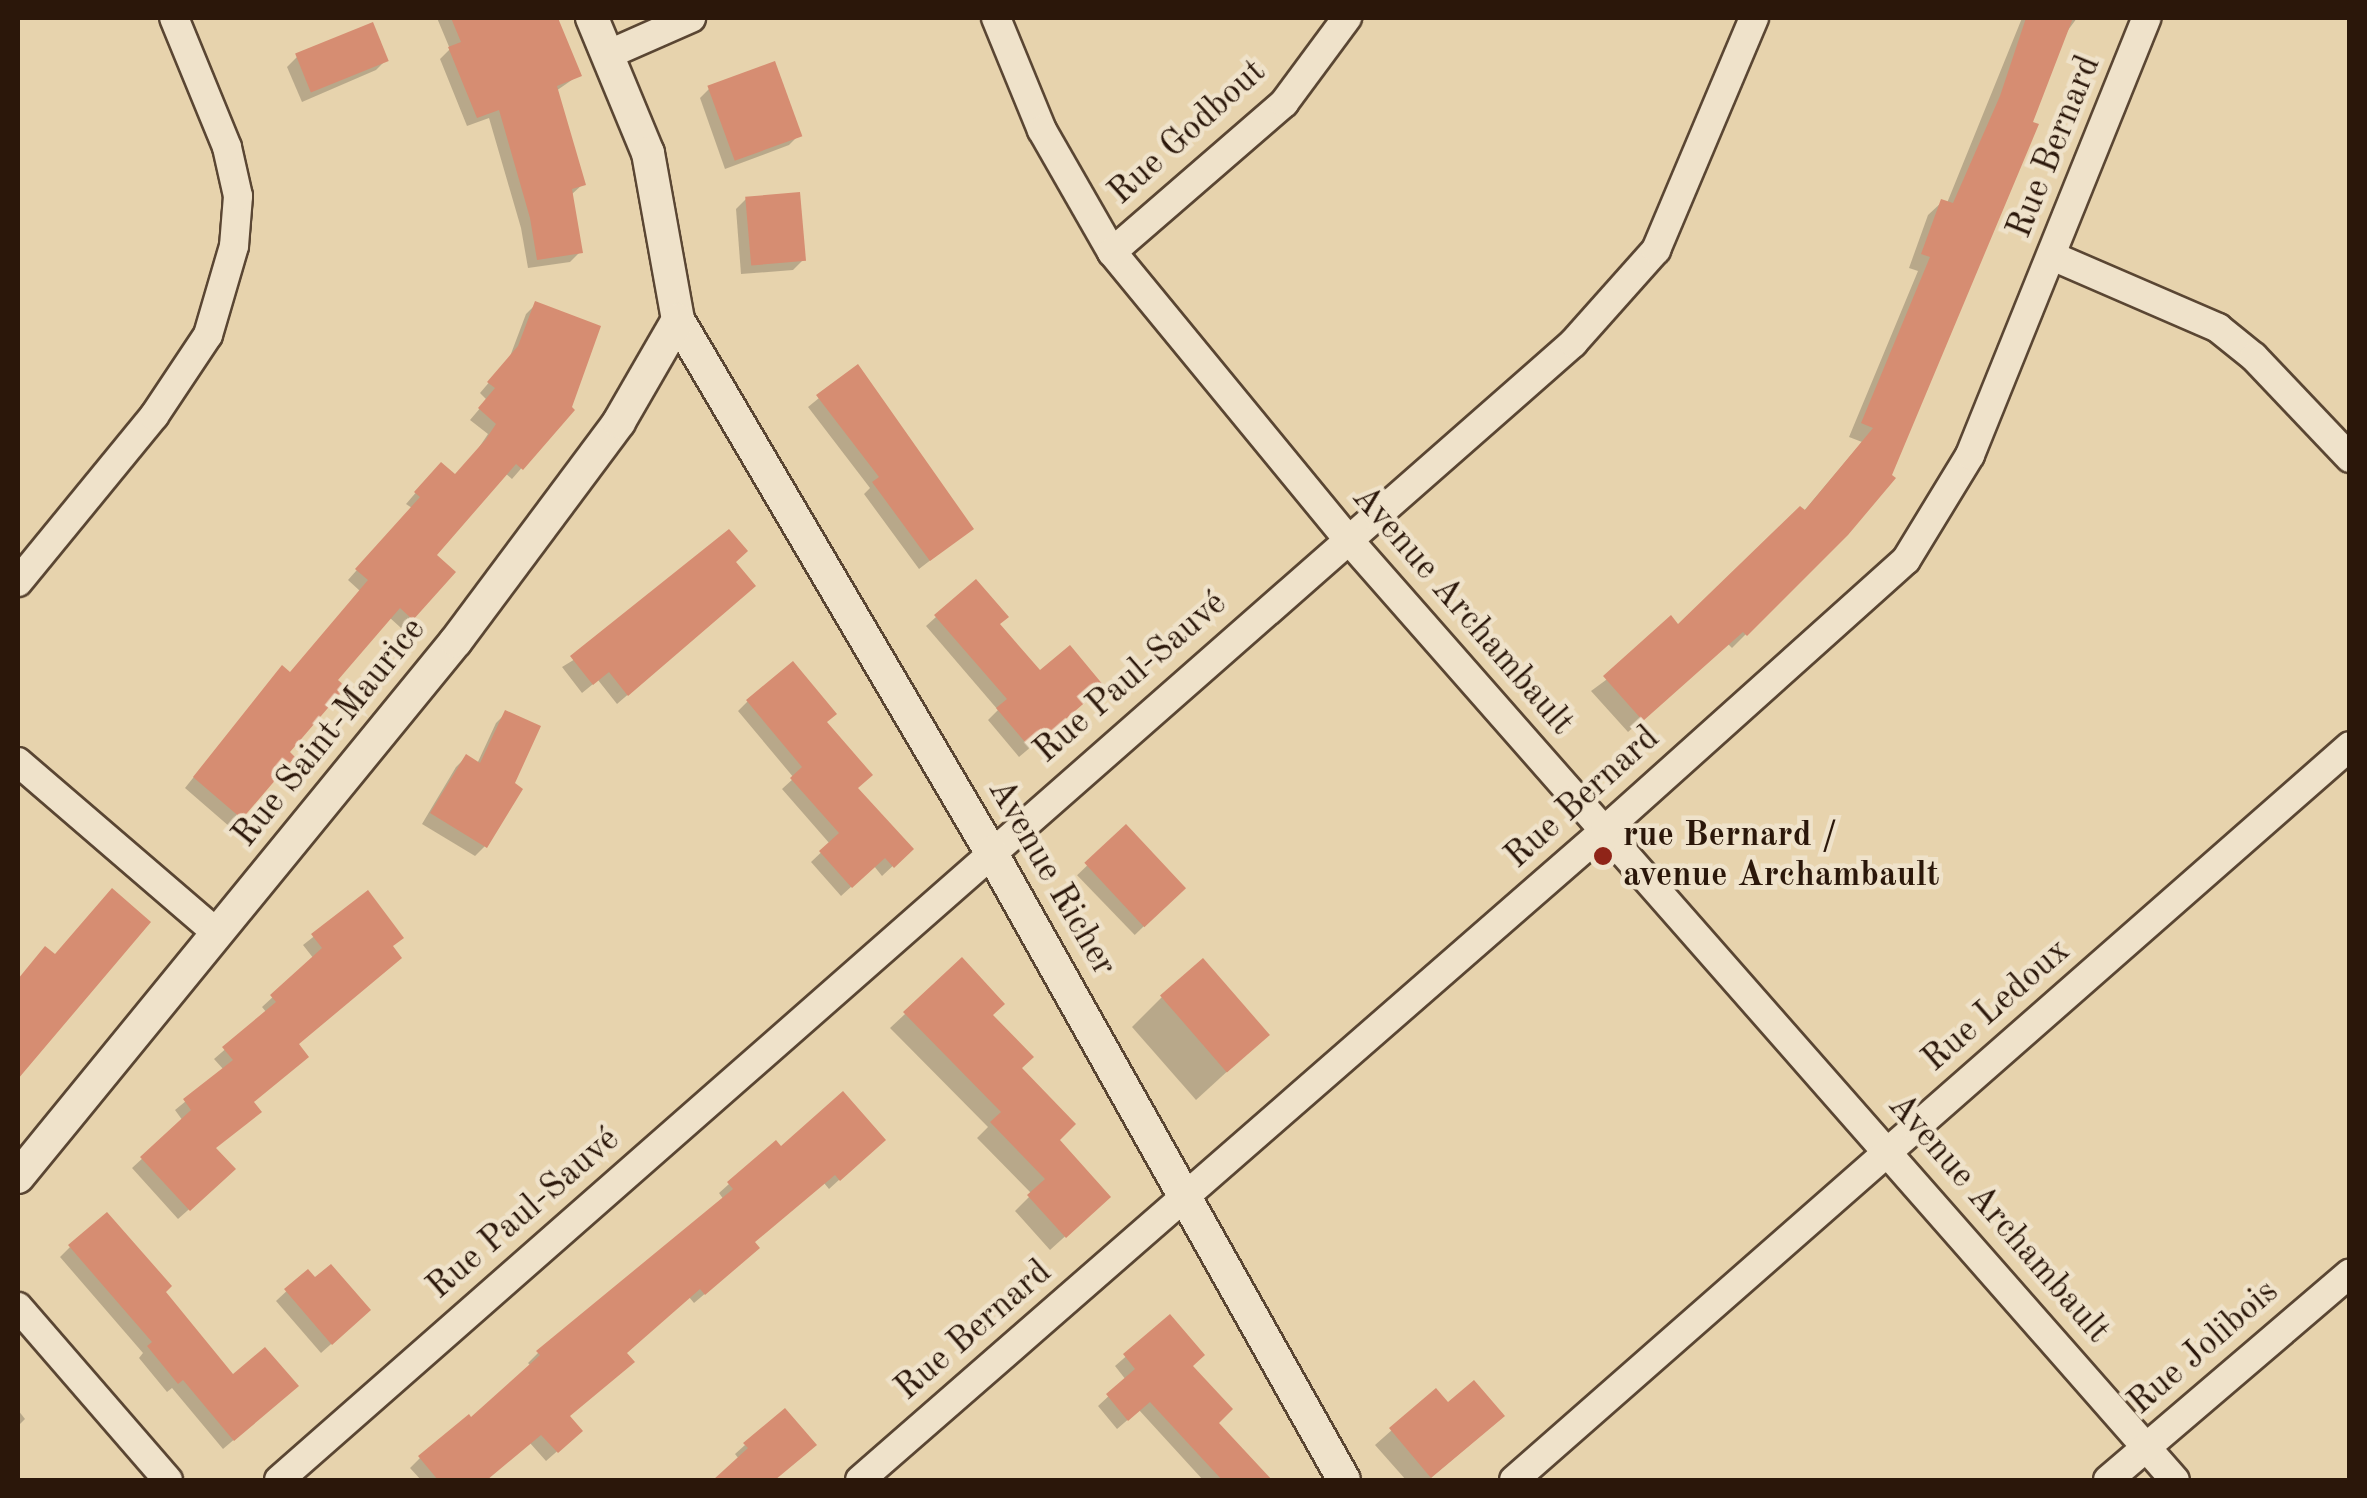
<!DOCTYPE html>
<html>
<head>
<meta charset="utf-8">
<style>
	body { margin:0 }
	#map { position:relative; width:2367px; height:1498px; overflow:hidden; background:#e7d3ad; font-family:"Old Standard TT",serif }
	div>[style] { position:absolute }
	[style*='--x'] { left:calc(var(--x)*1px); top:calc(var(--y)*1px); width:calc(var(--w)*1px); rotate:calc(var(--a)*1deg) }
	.shadow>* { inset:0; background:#0003; transform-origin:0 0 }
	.building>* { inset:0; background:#d68d72; transform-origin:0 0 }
	.roads { filter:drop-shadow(2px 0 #5a4633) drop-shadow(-2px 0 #5a4633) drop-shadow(0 2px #5a4633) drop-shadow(0 -2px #5a4633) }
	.minor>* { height:28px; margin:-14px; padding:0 14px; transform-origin:14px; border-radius:14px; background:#efe2ca }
	.tertiary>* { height:32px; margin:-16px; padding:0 16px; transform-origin:16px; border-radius:16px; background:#efe2ca }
	.dots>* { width:28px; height:28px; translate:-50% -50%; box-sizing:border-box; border:5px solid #efe2ca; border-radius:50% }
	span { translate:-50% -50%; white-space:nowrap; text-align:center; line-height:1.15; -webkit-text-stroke:9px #efe2ca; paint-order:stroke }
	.street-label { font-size:35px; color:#2b170a }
	.poi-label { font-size:35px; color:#2b170a; font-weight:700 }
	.left { translate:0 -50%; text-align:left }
	.frame { position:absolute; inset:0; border:20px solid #2b170a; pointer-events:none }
</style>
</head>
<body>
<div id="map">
	<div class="shadow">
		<div style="clip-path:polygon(437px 18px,556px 18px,579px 75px,556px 91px,583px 184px,571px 195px,580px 252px,570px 262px,528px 268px,521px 228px,489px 118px,467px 126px,440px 59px,450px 49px)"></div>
		<div style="clip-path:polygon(2022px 18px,2077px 18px,2063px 37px,1847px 533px,1732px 648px,1728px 644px,1628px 732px,1591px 691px,1678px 627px,1803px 512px,1862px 442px,1849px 437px,1918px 271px,1909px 268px,1928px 215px,1942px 202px,1947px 203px)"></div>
		<div style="clip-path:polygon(297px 57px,386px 60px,376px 70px,302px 102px,287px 67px)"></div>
		<div style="clip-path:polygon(710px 88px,799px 135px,789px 145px,725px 169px,700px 98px)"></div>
		<div style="clip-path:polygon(746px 199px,803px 260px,793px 270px,741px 274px,736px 209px)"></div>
		<div style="clip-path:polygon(536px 304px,572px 410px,512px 479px,505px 473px,433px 555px,452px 572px,401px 628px,389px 617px,335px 681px,230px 827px,185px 788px,273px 678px,290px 675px,360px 591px,348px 580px,412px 508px,406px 504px,431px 475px,454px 477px,476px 452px,488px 434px,470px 420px,487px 400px,480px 393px,509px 359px,526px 314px)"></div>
		<div style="clip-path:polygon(857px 367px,971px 529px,919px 569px,864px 494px,870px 488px,808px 407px)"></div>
		<div style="clip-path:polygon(733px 563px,743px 595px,617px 704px,598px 680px,582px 693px,562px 667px)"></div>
		<div style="clip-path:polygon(936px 617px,998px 625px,1040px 674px,1091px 696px,1019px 757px,988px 720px,998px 710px,926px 626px)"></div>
		<div style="clip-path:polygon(748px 701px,824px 723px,855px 788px,911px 849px,882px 876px,874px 866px,841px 896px,811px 862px,830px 844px,782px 789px,794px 778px,738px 711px)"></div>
		<div style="clip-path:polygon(506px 713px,485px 846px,475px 856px,422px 824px,456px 767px,466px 757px,477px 764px,496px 723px)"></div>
		<div style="left:1126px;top:828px;width:83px;height:68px;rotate:46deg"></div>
		<div style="clip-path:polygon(368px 894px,296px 1045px,214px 1149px,223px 1179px,178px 1219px,132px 1168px,183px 1121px,175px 1110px,224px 1070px,214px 1059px,267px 1013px,262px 1007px,314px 959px,303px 945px)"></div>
		<div style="clip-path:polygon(962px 961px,1093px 1211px,1050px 1250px,1015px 1211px,1032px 1194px,977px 1138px,988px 1127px,890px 1028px)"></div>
		<div style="clip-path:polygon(1162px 997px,1267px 1035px,1196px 1100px,1132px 1027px)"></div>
		<div style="clip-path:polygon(780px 1149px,873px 1149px,829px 1189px,824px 1183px,752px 1243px,747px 1258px,694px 1303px,689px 1297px,625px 1353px,567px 1417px,570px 1440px,546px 1461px,530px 1443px,485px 1480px,421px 1480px,410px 1468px,420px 1458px,471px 1421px,531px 1366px,528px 1363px,538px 1353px,724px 1200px,719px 1193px,729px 1184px)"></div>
		<div style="clip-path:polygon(70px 1247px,163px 1292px,233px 1377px,285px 1396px,223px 1449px,172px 1388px,167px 1392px,139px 1358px,143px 1353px,60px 1257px)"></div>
		<div style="clip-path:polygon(307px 1272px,358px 1320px,321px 1353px,276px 1301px)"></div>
		<div style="clip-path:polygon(1170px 1318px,1216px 1423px,1269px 1480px,1203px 1480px,1139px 1410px,1117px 1429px,1098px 1406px,1126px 1380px,1115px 1366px)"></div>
		<div style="clip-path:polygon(1436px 1391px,1448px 1405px,1486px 1431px,1428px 1480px,1406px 1480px,1375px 1445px)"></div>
		<div style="clip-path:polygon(18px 1410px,25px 1419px,18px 1426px)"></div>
		<div style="clip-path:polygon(745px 1445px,803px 1455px,773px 1480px,717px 1480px,739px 1459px,735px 1454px)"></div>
	</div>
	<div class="building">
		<div style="clip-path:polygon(451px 18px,558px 18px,582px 76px,557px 86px,586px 185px,572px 189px,583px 253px,537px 260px,530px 218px,499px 110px,477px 118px,448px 47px,461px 42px)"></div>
		<div style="clip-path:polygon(2026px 18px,2073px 18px,2033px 122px,2039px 124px,1892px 475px,1896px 478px,1848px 535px,1747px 636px,1743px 632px,1643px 721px,1603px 676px,1671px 615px,1678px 624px,1800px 506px,1805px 510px,1873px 428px,1861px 423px,1930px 257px,1921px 254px,1941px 199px,1953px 203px,2000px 96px)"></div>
		<div style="left:373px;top:22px;width:42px;height:84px;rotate:68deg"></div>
		<div style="left:775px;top:61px;width:80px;height:72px;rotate:70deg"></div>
		<div style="left:800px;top:192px;width:69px;height:55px;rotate:85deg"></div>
		<div style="clip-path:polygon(535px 301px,601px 326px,572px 407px,575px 410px,523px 470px,516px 464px,437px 555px,456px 572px,413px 620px,400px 608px,338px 680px,346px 687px,290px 752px,295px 757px,242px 819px,193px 777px,282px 665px,290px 672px,368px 580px,355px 569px,420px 497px,414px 492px,441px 462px,455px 474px,486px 439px,496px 424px,478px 408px,495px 388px,487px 382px,518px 346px)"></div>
		<div style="clip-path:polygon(858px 364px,974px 529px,930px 561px,872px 482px,879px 477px,816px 395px)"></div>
		<div style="clip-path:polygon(729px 529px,748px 551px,736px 562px,756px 586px,628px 696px,609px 672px,593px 685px,570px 656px)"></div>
		<div style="clip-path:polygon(976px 579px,1009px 617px,1000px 624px,1040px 670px,1070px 645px,1104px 686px,1031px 749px,996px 708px,1007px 699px,934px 615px)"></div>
		<div style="clip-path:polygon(793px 661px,837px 714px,827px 722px,873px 775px,858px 788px,914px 849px,894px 868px,885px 858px,852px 888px,819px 851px,839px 833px,790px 778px,802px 767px,746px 700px)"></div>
		<div style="clip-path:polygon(505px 710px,541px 726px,515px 783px,523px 789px,487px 848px,430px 813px,466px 754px,480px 763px)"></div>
		<div style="left:1126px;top:824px;width:88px;height:57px;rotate:47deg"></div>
		<div style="clip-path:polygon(112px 888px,151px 922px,18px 1079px,18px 979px,45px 946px,55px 954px)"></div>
		<div style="clip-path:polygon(368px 890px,404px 938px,393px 946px,402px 958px,299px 1044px,309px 1057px,254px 1102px,262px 1112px,216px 1148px,236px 1169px,190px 1211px,140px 1157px,191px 1110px,183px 1099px,233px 1060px,222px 1047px,276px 1002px,270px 995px,322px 948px,311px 934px)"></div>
		<div style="clip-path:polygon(962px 957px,1005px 1004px,993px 1015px,1034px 1057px,1022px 1068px,1076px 1124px,1060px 1140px,1111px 1197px,1066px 1238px,1027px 1195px,1045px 1179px,990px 1122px,1001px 1112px,903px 1012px)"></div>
		<div style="left:1203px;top:958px;width:102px;height:57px;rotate:49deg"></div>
		<div style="clip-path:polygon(843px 1091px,886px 1140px,840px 1181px,835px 1175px,755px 1242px,760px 1248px,705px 1295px,700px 1289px,627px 1353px,635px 1362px,570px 1416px,583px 1431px,558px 1453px,541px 1435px,487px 1480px,438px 1480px,418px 1456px,469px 1414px,471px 1417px,540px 1355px,536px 1351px,733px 1189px,727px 1182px,776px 1140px,781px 1146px)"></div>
		<div style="clip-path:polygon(107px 1212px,172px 1286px,166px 1292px,233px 1374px,265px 1347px,299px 1386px,234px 1441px,183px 1380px,178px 1384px,147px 1346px,152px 1342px,68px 1245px)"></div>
		<div style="clip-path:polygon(331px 1264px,371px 1310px,332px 1345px,284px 1289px,308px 1269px,315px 1277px)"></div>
		<div style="clip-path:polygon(1170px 1314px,1205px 1355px,1193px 1366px,1233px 1409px,1219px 1423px,1272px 1480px,1222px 1480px,1150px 1402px,1128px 1421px,1106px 1394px,1135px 1369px,1123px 1354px)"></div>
		<div style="clip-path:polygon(1474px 1380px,1505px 1416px,1431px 1478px,1389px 1428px,1436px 1388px,1448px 1402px)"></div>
		<div style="clip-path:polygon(785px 1408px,817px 1445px,775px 1480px,713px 1480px,748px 1448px,743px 1443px)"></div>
	</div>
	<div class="roads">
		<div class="minor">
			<div style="--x:996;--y:18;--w:121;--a:67.7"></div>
			<div style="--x:1042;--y:130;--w:141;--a:60.2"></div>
			<div style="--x:1112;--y:252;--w:370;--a:50.6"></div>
			<div style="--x:1347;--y:538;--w:1254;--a:48.69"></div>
			<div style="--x:607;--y:55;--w:92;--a:-23.8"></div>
			<div style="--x:1112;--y:252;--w:228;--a:-40.9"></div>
			<div style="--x:1284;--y:103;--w:106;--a:-53.5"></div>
			<div style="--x:2052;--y:256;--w:181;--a:23.4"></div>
			<div style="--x:2218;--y:328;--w:46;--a:38.9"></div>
			<div style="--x:2254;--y:357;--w:139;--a:46.5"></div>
			<div style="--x:18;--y:582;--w:215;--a:-50.7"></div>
			<div style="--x:154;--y:416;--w:97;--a:-56.3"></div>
			<div style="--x:208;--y:335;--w:93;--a:-73.7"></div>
			<div style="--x:234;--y:246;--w:50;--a:-85.4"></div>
			<div style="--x:238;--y:196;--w:50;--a:-102.7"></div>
			<div style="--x:227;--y:147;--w:139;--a:-112.3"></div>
			<div style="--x:18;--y:762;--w:264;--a:40.7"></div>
			<div style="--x:18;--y:1307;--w:229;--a:49.1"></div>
			<div style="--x:279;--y:1480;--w:1723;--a:-41.3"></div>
			<div style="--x:1573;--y:343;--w:125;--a:-48.3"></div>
			<div style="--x:1656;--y:250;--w:252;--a:-67.1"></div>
			<div style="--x:860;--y:1480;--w:989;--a:-41.1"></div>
			<div style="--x:1605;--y:830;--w:404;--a:-41.9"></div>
			<div style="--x:1906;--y:560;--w:123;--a:-58.6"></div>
			<div style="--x:1970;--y:455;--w:471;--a:-68"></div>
			<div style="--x:1514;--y:1480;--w:1112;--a:-41.28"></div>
			<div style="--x:2108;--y:1480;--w:318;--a:-40.5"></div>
		</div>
		<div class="tertiary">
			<div style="--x:592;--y:18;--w:146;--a:67.5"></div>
			<div style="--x:648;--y:153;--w:170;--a:79.8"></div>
			<div style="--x:678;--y:320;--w:617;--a:59.53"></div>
			<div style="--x:991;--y:852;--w:720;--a:60.66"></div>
			<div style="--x:18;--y:1177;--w:692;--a:-50.75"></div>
			<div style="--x:456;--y:641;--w:273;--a:-53.3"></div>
			<div style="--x:619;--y:422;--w:118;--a:-60"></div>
		</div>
	</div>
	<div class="dots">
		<div style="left:1603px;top:856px;background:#8f2418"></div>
	</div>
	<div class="street-label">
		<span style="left:1188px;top:133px;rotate:-42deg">Rue Godbout</span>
		<span style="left:2055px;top:147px;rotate:-68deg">Rue Bernard</span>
		<span style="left:1462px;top:611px;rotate:49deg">Avenue Archambault</span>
		<span style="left:1131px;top:678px;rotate:-41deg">Rue Paul-Sauvé</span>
		<span style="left:330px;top:733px;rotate:-51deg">Rue Saint-Maurice</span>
		<span style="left:1583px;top:798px;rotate:-42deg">Rue Bernard</span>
		<span style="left:1051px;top:878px;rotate:60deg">Avenue Richer</span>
		<span style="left:1997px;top:1006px;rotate:-41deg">Rue Ledoux</span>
		<span style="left:524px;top:1214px;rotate:-41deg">Rue Paul-Sauvé</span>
		<span style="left:1998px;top:1219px;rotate:49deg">Avenue Archambault</span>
		<span style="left:974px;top:1331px;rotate:-41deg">Rue Bernard</span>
		<span style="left:2204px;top:1348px;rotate:-41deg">Rue Jolibois</span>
	</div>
	<div class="poi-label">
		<span class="left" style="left:1623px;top:856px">rue Bernard /<br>avenue Archambault</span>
	</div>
	<div class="frame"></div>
</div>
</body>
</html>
